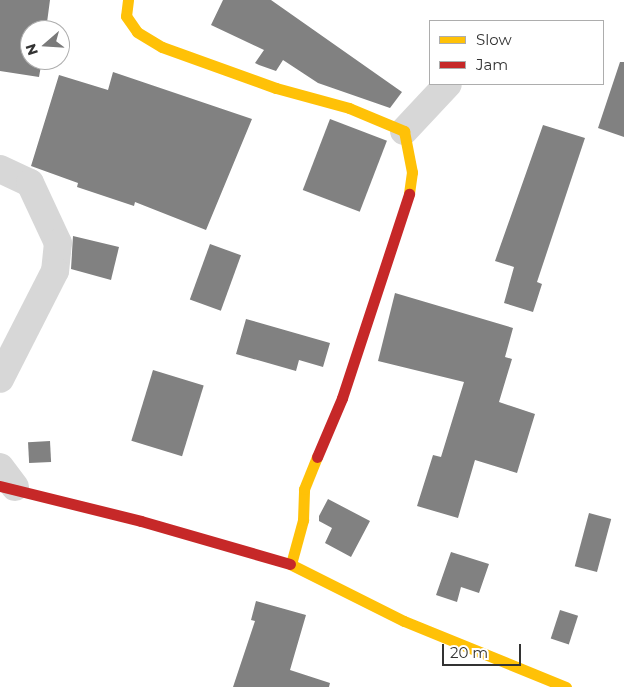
<!DOCTYPE html>
<html>
<head>
<meta charset="utf-8">
<style>
	body { margin:0 }
	#map { position:relative; width:624px; height:687px; overflow:hidden; background:#fff; font-family:Montserrat,sans-serif }
	div>[style] { position:absolute }
	[style*='--x'] { left:calc(var(--x)*1px); top:calc(var(--y)*1px); width:calc(var(--w)*1px); rotate:calc(var(--a)*1deg) }
	.building>* { inset:0; background:#818181; transform-origin:0 0 }
	.street>* { height:28px; margin:-14px; padding:0 14px; transform-origin:14px; border-radius:14px; background:#d7d7d7 }
	.slow>* { height:11px; margin:-5.5px; padding:0 5.5px; transform-origin:5.5px; border-radius:5.5px; background:#ffc107 }
	.jam>* { height:11px; margin:-5.5px; padding:0 5.5px; transform-origin:5.5px; border-radius:5.5px; background:#c62828 }
	span { translate:-50% -50%; white-space:nowrap; text-align:center; line-height:1.15; -webkit-text-stroke:5px #fff; paint-order:stroke }
	.legend { position:absolute; left:429px; top:20px; width:175px; height:65px; box-sizing:border-box; background:#fff; border:1px solid #adadad; margin:0; padding:6px 9px; list-style:none; font-size:15px; color:#333 }
	.legend li { display:flex; align-items:center; gap:10px; height:25px }
	.legend b { width:25px; border:1px solid #adadad }
	.north { position:absolute; left:20px; top:20px; width:50px; height:50px; box-sizing:border-box; background:#fff; border:1px solid #adadad; border-radius:50%; rotate:251deg; font-size:14px; font-weight:700; line-height:20px; text-align:center; color:#333 }
	.north::after { content:''; display:block; margin:auto; width:18px; height:22px; background:#7a7a7a; clip-path:polygon(50% 0,100% 100%,50% 72%,0 100%) }
	.scale { position:absolute; left:442px; top:644px; width:79px; height:22px; box-sizing:border-box; border:2px solid #333; border-top:0; padding-left:6px; font-size:15px; line-height:18px; white-space:nowrap; color:#333; -webkit-text-stroke:4px #fff; paint-order:stroke }
</style>
</head>
<body>
<div id="map">
	<div class="building">
		<div style="clip-path:polygon(0 0,50px 0,46px 30px,30px 30px,30px 60px,42px 60px,39px 77px,0 71px)"></div>
		<div style="clip-path:polygon(223px 0,271px 0,402px 92px,390px 108px,318px 83px,283px 60px,276px 71px,259px 65px,255px 63px,264px 50px,211px 25px)"></div>
		<div style="clip-path:polygon(620px 62px,624px 62px,624px 137px,598px 128px)"></div>
		<div style="clip-path:polygon(113px 72px,252px 119px,206px 230px,135px 202px,134px 206px,77px 187px,78px 183px,31px 166px,59px 75px,108px 90px)"></div>
		<div style="left:330px;top:119px;width:61px;height:76px;rotate:21deg"></div>
		<div style="clip-path:polygon(543px 125px,585px 138px,537px 282px,542px 284px,533px 312px,504px 303px,514px 267px,495px 261px)"></div>
		<div style="clip-path:polygon(73px 236px,119px 247px,111px 280px,71px 269px)"></div>
		<div style="left:210px;top:244px;width:33px;height:59px;rotate:20deg"></div>
		<div style="clip-path:polygon(395px 293px,513px 328px,505px 357px,512px 359px,499px 402px,535px 414px,517px 473px,475px 460px,458px 518px,417px 506px,433px 455px,441px 457px,464px 382px,378px 361px)"></div>
		<div style="clip-path:polygon(246px 319px,330px 343px,323px 367px,299px 360px,296px 371px,236px 354px)"></div>
		<div style="left:153px;top:370px;width:53px;height:74px;rotate:17deg"></div>
		<div style="left:50px;top:441px;width:21px;height:22px;rotate:87deg"></div>
		<div style="clip-path:polygon(328px 499px,370px 521px,351px 557px,325px 543px,332px 528px,319px 521px,319px 516px)"></div>
		<div style="left:589px;top:513px;width:23px;height:55px;rotate:15deg"></div>
		<div style="clip-path:polygon(451px 552px,489px 564px,479px 593px,461px 587px,457px 602px,436px 595px)"></div>
		<div style="clip-path:polygon(256px 601px,306px 615px,290px 670px,330px 683px,329px 687px,233px 687px,255px 621px,251px 620px)"></div>
		<div style="left:560px;top:610px;width:19px;height:30px;rotate:18deg"></div>
	</div>
	<div class="street">
		<div style="--x:404;--y:131;--w:64;--a:-46.9"></div>
		<div style="--x:0;--y:169;--w:33;--a:25"></div>
		<div style="--x:30;--y:183;--w:66;--a:65"></div>
		<div style="--x:58;--y:243;--w:28;--a:96"></div>
		<div style="--x:55;--y:271;--w:121;--a:117"></div>
		<div style="--x:0;--y:467;--w:25;--a:53"></div>
	</div>
	<div class="slow">
		<div style="--x:128;--y:0;--w:16;--a:97"></div>
		<div style="--x:126;--y:16;--w:19;--a:55"></div>
		<div style="--x:137;--y:32;--w:29;--a:31"></div>
		<div style="--x:162;--y:47;--w:121;--a:19.8"></div>
		<div style="--x:276;--y:88;--w:76;--a:15.3"></div>
		<div style="--x:349;--y:108;--w:60;--a:22.7"></div>
		<div style="--x:404;--y:131;--w:42;--a:79"></div>
		<div style="--x:412;--y:172;--w:22;--a:98"></div>
		<div style="--x:290;--y:564;--w:127;--a:26.6"></div>
		<div style="--x:404;--y:621;--w:175;--a:22.2"></div>
		<div style="--x:291;--y:564;--w:46;--a:-74.7"></div>
		<div style="--x:303;--y:520;--w:31;--a:-88"></div>
		<div style="--x:304;--y:489;--w:35;--a:-68"></div>
	</div>
	<div class="jam">
		<div style="--x:317;--y:457;--w:64;--a:-67"></div>
		<div style="--x:342;--y:398;--w:215;--a:-71.8"></div>
		<div style="--x:0;--y:486;--w:145;--a:13.9"></div>
		<div style="--x:141;--y:521;--w:155;--a:16.1"></div>
	</div>
	<ul class="legend">
	<li><b style="height:6px;background:#ffc107"></b>Slow</li>
	<li><b style="height:6px;background:#c62828"></b>Jam</li>
	</ul>
	<div class="north">N</div>
	<div class="scale">20 m</div>
</div>
</body>
</html>
